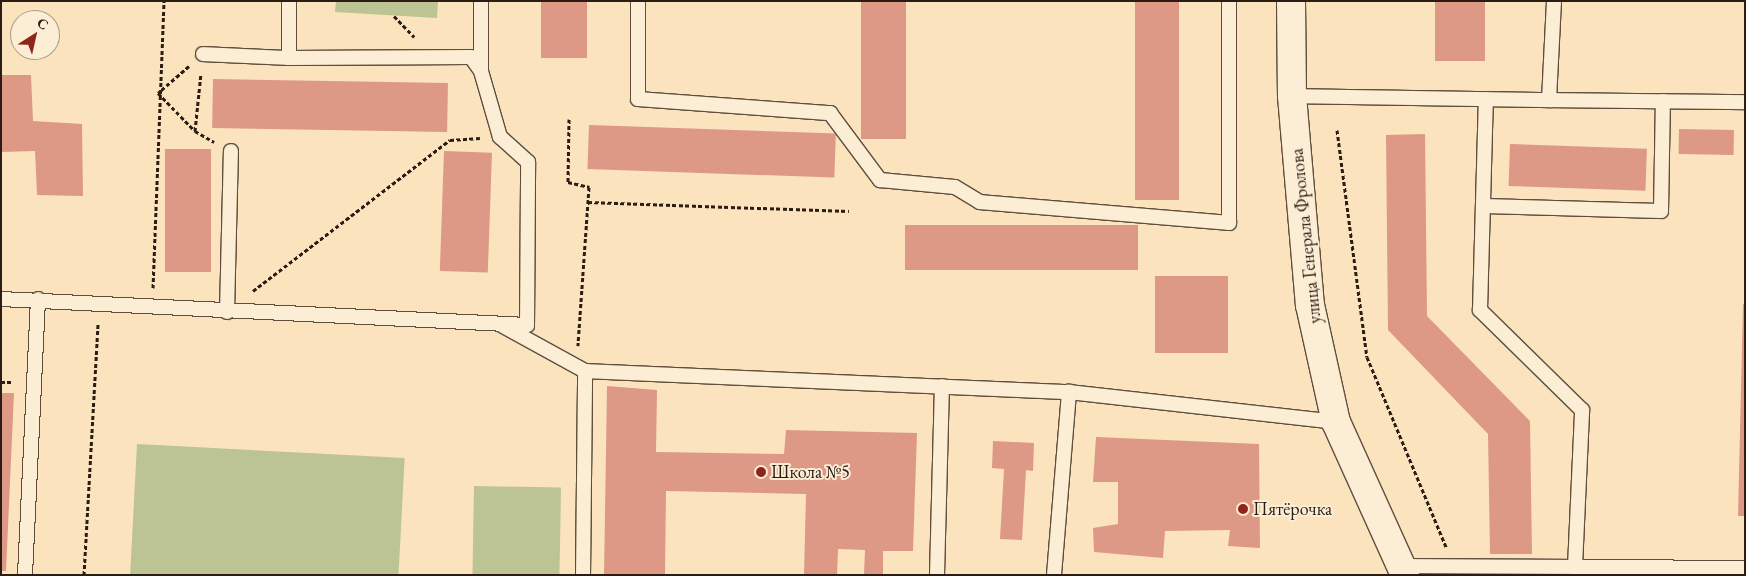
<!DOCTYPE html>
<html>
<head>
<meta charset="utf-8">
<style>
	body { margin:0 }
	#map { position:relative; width:1746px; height:576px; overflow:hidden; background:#fbe3be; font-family:"EB Garamond",serif }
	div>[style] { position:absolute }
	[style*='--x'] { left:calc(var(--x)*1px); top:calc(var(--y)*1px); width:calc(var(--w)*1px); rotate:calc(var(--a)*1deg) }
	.green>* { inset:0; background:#bcc493; transform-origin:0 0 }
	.building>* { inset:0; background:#de9886; transform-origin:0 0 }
	.path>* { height:3px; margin-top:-1.5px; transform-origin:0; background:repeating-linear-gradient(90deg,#2b1c14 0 4px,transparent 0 6.5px) }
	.roads { filter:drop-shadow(1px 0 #5f4e3e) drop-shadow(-1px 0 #5f4e3e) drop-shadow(0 1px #5f4e3e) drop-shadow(0 -1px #5f4e3e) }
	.lane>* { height:14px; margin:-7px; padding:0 7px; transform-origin:7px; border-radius:7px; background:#fcedd5 }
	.street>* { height:28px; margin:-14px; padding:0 14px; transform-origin:14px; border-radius:14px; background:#fcedd5 }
	.dots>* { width:14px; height:14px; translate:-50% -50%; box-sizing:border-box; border:2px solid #fcedd5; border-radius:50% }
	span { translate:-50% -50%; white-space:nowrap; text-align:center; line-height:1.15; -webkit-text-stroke:4px #fcedd5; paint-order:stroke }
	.street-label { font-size:18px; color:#2b1c14 }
	.poi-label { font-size:18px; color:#2b1c14 }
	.left { translate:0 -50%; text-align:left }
	.frame { position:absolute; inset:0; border:2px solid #2b1c14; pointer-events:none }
	.north { position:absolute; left:10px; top:10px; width:50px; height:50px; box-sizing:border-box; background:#fcedd5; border:1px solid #a89988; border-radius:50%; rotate:35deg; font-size:14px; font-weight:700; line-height:20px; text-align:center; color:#2b1c14 }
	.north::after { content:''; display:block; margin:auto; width:18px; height:22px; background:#8f2418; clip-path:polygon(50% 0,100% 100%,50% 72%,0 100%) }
</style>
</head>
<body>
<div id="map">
	<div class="green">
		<div style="clip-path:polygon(336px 1px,438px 1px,437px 18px,335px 12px)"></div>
		<div style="left:137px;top:444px;width:268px;height:131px;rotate:3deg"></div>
		<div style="left:474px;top:486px;width:87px;height:89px;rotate:1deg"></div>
	</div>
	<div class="building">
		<div style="left:541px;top:1px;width:46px;height:57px"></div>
		<div style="left:861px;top:1px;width:45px;height:138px"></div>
		<div style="left:1135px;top:1px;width:44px;height:199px"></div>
		<div style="left:1435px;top:1px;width:50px;height:60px"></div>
		<div style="clip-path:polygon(1px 75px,31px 75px,33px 121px,82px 124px,83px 196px,37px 195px,35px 151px,1px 152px)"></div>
		<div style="left:213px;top:79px;width:235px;height:49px;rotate:1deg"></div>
		<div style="left:589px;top:125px;width:247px;height:44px;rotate:2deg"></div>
		<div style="left:1679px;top:129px;width:55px;height:25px;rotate:1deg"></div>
		<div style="clip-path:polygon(1425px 134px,1427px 316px,1530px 421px,1532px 554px,1490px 554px,1488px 434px,1388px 330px,1386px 135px)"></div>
		<div style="left:1510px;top:144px;width:137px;height:42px;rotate:2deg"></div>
		<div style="left:165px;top:149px;width:46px;height:123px"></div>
		<div style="left:444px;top:151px;width:48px;height:120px;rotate:2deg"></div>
		<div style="left:905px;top:225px;width:233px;height:45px"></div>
		<div style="left:1155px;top:276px;width:73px;height:77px"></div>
		<div style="clip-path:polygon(1743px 304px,1745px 304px,1745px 516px,1738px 516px)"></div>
		<div style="clip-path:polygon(607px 386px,657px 390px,656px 452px,784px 454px,786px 430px,917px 433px,913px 551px,883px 551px,883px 574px,864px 574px,865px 550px,838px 549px,837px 575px,804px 575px,806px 494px,666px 491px,665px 575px,604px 575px)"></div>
		<div style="clip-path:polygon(1px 393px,14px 393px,6px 571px,1px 571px)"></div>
		<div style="clip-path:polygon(1096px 437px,1259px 444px,1260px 548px,1228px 546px,1230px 530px,1165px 531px,1163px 558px,1094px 552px,1093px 528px,1118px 524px,1118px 482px,1093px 482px)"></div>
		<div style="clip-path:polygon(993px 441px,1034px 443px,1033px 471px,1026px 470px,1022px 540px,1000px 539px,1004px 469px,992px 468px)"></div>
	</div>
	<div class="path">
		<div style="--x:394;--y:16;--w:29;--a:46"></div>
		<div style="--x:189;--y:66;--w:41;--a:138.9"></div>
		<div style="--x:158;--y:93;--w:53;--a:45.8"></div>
		<div style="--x:195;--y:131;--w:22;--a:30"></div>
		<div style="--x:569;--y:119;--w:63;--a:90.9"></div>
		<div style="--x:568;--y:182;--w:22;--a:13"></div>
		<div style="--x:589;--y:187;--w:159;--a:94"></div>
		<div style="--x:1337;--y:130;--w:229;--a:82.5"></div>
		<div style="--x:1367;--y:357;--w:206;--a:67.4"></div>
		<div style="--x:195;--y:131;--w:58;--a:-84.1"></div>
		<div style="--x:588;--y:202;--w:261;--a:2"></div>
		<div style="--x:153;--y:288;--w:287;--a:-87.8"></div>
		<div style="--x:253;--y:291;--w:248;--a:-37.5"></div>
		<div style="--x:450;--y:140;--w:30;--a:-4"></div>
		<div style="--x:1;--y:382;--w:13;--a:0"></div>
		<div style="--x:84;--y:575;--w:251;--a:-86.8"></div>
	</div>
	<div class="roads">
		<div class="lane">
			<div style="--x:638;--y:1;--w:98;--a:90"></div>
			<div style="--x:638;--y:99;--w:193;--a:4.2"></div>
			<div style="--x:830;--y:113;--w:84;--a:53.3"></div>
			<div style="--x:880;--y:180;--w:75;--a:5.3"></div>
			<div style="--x:955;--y:187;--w:29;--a:31"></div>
			<div style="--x:980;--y:202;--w:250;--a:4.8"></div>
			<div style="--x:1229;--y:223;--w:222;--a:-90"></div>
			<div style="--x:203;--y:54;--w:86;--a:2.7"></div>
			<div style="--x:481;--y:71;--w:70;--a:-90"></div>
			<div style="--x:1292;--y:96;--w:257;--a:0.9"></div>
			<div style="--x:1549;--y:100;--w:99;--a:-87.1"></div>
			<div style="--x:1549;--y:100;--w:196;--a:0.6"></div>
			<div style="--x:1483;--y:206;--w:178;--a:1.6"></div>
			<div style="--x:1661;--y:211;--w:110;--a:-89"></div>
			<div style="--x:1;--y:299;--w:527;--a:2.83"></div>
			<div style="--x:527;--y:325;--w:163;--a:-89.6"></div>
			<div style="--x:528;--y:162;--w:38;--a:-138"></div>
			<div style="--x:500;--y:137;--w:69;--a:-106.1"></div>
			<div style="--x:481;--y:71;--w:17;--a:-126"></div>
			<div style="--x:471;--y:57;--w:182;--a:179.7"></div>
			<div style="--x:289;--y:58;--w:57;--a:-90"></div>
			<div style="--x:227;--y:312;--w:161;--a:-88.6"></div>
			<div style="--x:503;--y:326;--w:94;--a:28.8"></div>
			<div style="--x:585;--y:371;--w:484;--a:2.5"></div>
			<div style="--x:1069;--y:392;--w:269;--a:6.4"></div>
			<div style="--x:1401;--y:566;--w:174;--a:0.3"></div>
			<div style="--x:1575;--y:567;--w:157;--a:-87.4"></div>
			<div style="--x:1582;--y:410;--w:143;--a:-135.6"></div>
			<div style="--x:1480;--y:310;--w:211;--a:-88.4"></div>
			<div style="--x:1575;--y:567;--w:170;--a:0.3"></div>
			<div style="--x:25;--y:575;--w:276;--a:-87.3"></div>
			<div style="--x:583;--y:575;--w:204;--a:-89.4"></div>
			<div style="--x:937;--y:575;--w:189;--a:-88.5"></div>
			<div style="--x:1054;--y:575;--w:184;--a:-85.3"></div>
		</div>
		<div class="street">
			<div style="--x:1291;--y:1;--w:95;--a:89.4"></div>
			<div style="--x:1292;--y:96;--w:210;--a:85.1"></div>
			<div style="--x:1310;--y:305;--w:120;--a:77.5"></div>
			<div style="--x:1336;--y:422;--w:168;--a:65.7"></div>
		</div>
	</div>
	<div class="dots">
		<div style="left:761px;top:472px;background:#8f2418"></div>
		<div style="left:1243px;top:509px;background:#8f2418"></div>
	</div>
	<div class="street-label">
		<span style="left:1306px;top:236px;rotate:-96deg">улица Генерала Фролова</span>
	</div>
	<div class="poi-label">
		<span class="left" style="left:771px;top:472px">Школа №5</span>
		<span class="left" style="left:1253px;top:509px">Пятёрочка</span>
	</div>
	<div class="frame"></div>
	<div class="north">С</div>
</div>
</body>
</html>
